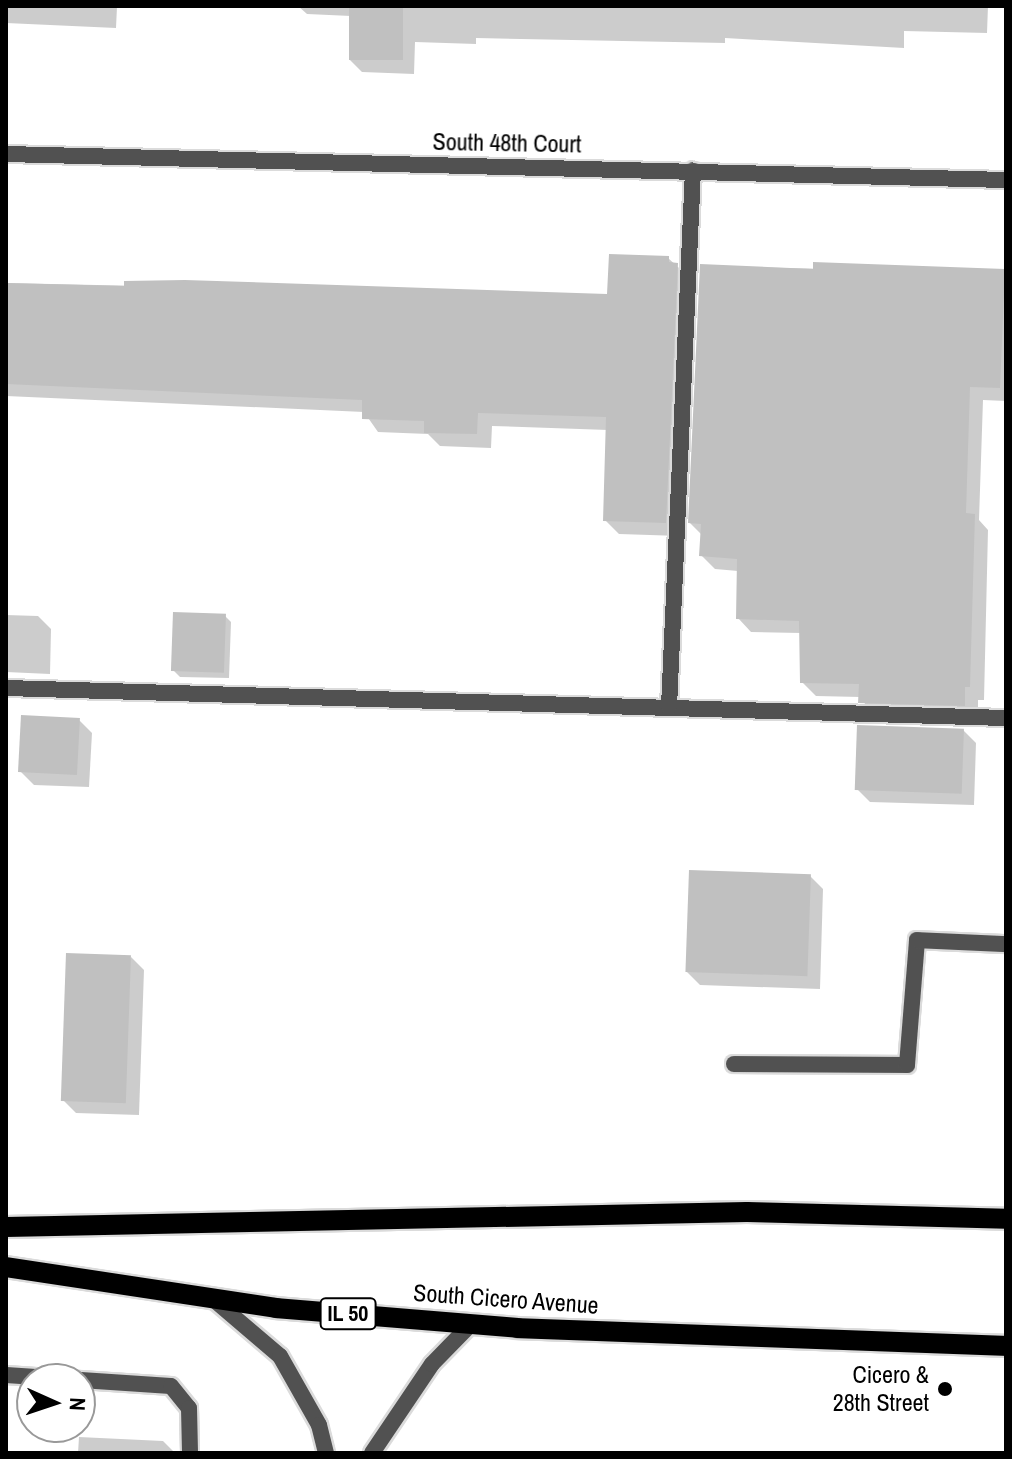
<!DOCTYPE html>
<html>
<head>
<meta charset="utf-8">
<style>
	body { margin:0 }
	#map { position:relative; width:1012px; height:1459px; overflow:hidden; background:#fff; font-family:"Archivo Narrow",sans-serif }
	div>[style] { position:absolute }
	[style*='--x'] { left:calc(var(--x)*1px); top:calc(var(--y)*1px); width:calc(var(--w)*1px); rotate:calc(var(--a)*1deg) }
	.shadow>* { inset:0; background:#0003 }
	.building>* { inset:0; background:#c0c0c0; transform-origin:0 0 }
	.roads { filter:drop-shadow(2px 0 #dbdbdb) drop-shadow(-2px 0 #dbdbdb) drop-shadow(0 2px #dbdbdb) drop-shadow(0 -2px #dbdbdb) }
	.service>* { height:16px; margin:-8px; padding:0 8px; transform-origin:8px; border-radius:8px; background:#515151 }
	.minor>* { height:16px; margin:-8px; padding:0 8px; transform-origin:8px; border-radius:8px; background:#515151 }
	.primary>* { height:20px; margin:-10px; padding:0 10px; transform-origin:10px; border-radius:10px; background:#000 }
	.dots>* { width:22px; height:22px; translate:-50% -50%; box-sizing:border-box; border:4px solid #fff; border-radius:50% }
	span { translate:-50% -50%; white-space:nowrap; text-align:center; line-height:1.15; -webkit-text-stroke:6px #fff; paint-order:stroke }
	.shield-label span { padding:2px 6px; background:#fff; border:2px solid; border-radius:6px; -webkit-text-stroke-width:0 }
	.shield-label { font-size:22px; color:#000; font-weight:700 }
	.street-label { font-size:24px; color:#000 }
	.poi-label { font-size:24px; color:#000 }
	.right { translate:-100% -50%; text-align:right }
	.frame { position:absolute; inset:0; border:8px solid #000; pointer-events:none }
	.north { position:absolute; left:16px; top:1363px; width:80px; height:80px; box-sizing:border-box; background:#fff; border:2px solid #999; border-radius:50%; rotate:93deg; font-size:22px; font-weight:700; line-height:32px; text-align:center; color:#000 }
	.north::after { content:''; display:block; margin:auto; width:28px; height:36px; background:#000; clip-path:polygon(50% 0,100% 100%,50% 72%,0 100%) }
</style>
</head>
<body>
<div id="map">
	<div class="shadow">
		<div style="clip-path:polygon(6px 6px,174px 6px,117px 7px,116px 28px,6px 23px)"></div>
		<div style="clip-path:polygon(298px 6px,988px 6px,987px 33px,904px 31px,904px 48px,725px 38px,725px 43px,476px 38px,476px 44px,415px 42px,414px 74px,362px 72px,349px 59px,351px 16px,307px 14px)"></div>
		<div style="clip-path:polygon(668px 258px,691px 279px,680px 536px,619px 534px,605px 520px,608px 430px,492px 426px,491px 448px,440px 446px,428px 434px,378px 432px,364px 412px,6px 396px,6px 283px,609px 296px)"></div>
		<div style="clip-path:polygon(702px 266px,1006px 273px,1006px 401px,983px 400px,979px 520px,988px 530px,984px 700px,978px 700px,978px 719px,874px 716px,860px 697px,816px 696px,802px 682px,801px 633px,751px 632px,738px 618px,738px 571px,715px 569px,701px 555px,702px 535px,690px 523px)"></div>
		<div style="clip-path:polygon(6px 615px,38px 616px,51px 629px,50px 674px,6px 672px)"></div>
		<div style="clip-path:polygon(225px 616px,231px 622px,229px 678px,180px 677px,173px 670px)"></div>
		<div style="clip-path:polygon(79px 720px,92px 733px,89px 787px,34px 785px,21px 772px)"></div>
		<div style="clip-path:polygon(963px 730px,976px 743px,974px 805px,870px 802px,857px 789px)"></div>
		<div style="clip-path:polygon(810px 876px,823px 889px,820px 989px,700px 985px,687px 972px)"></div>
		<div style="clip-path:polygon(131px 957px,144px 970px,139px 1115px,76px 1113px,63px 1100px)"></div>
		<div style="clip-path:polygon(79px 1437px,163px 1441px,175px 1453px,78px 1453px)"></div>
	</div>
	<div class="building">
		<div style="left:349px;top:6px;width:54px;height:54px"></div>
		<div style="clip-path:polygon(609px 254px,669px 256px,669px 262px,678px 263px,666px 523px,603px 521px,606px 417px,478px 413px,477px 434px,424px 433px,424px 421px,362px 419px,362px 400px,6px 384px,6px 283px,124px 286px,124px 281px,185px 280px,607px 294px)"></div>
		<div style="clip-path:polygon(813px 262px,1005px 269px,1000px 388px,970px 387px,966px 513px,975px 514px,970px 687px,965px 687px,965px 706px,858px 703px,859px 684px,800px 683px,799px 621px,736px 619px,737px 559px,699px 556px,701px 524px,688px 523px,700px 264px,813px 269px)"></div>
		<div style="left:173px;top:612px;width:53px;height:59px;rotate:2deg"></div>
		<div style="left:21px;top:715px;width:59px;height:57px;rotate:3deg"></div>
		<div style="left:857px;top:725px;width:107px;height:65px;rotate:2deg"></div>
		<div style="left:689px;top:870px;width:122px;height:102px;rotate:2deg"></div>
		<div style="left:66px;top:953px;width:65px;height:148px;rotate:2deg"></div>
	</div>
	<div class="roads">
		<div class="service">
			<div style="--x:6;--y:688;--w:1000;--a:1.72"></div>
			<div style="--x:669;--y:707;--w:537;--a:-87.44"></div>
			<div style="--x:734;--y:1064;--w:173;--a:0.3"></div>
			<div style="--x:907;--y:1065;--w:125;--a:-85.4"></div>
			<div style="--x:917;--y:940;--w:89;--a:2.6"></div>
			<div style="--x:213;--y:1299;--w:88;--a:40.4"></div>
			<div style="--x:280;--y:1356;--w:79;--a:60.5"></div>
			<div style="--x:319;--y:1425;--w:29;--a:76"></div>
			<div style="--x:6;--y:1375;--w:165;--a:3.8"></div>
			<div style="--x:171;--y:1386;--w:28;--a:51"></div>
			<div style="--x:189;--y:1408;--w:45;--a:88.7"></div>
			<div style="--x:372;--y:1453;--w:107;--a:-56"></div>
			<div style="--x:432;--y:1364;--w:56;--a:-45.7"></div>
		</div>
		<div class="minor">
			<div style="--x:6;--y:154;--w:1000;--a:1.49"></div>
		</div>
		<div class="primary">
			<div style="--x:6;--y:1227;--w:741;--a:-1.16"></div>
			<div style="--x:747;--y:1212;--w:259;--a:1.5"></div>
			<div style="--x:6;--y:1267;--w:273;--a:8.6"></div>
			<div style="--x:276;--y:1308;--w:242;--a:4.7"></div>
			<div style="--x:517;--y:1328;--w:489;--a:2.1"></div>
		</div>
	</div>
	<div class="dots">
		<div style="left:945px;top:1389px;background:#000"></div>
	</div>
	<div class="shield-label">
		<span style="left:348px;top:1314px">IL 50</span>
	</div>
	<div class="street-label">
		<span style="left:507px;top:143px;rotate:1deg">South 48th Court</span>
		<span style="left:506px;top:1299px;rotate:4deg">South Cicero Avenue</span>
	</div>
	<div class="poi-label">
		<span class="right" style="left:929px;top:1389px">Cicero &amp;<br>28th Street</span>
	</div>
	<div class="frame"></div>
	<div class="north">N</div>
</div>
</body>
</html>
